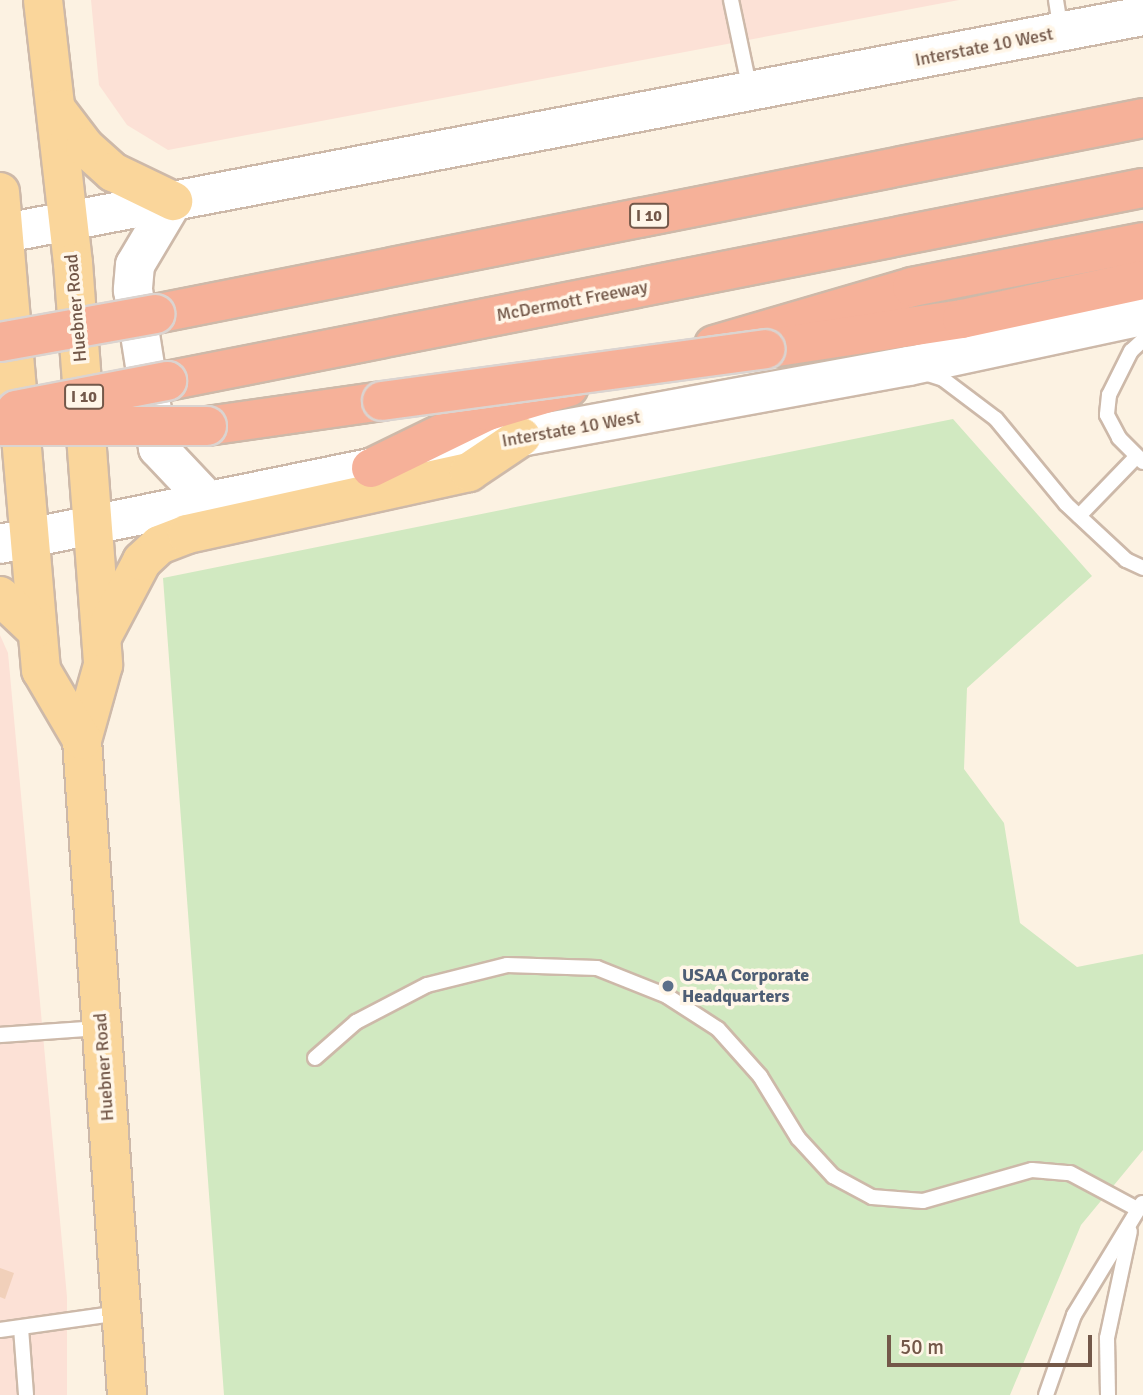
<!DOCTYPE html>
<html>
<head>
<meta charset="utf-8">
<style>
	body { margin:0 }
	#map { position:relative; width:1143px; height:1395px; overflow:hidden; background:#fcf2e2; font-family:Signika,sans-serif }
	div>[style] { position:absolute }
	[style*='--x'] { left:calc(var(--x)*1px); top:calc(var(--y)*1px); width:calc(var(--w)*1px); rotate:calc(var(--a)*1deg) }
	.commercial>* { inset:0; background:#fce1d6 }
	.green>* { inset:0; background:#d1e9c1 }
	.building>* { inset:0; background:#f1d0ba }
	.roads { filter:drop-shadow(2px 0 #cdb9a9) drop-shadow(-2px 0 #cdb9a9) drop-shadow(0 2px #cdb9a9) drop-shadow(0 -2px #cdb9a9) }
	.lane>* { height:14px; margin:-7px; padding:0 7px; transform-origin:7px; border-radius:7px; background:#fff }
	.secondary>* { height:38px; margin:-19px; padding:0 19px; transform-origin:19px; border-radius:19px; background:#fff }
	.primary>* { height:38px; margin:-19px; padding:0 19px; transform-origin:19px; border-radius:19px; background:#fad69b }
	.highway>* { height:38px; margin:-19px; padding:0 19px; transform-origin:19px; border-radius:19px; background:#f6b199 }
	.bridges { filter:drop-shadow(2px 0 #dbd4d0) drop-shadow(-2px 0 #dbd4d0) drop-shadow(0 2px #dbd4d0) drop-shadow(0 -2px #dbd4d0) }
	.highway-bridge>* { height:38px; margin:-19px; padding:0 19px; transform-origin:19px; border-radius:19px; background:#f6b199 }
	.dots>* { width:19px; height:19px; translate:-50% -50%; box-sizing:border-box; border:4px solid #fff6e8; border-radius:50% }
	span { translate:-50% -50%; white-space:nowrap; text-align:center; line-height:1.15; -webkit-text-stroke:7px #fff6e8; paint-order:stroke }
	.shield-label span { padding:2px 5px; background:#fff6e8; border:2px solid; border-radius:5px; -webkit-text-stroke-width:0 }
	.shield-label { font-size:16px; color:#735849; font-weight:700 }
	.street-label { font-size:18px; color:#735849 }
	.service-label { font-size:18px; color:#4e5e75; font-weight:700 }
	.left { translate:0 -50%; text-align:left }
	.scale { position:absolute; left:887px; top:1335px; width:205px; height:32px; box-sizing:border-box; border:4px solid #735849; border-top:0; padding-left:9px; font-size:21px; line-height:24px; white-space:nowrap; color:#735849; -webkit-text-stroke:5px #fff6e8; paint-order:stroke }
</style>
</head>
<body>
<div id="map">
	<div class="commercial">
		<div style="clip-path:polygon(91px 0,959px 0,168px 150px,127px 125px,99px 85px)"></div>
		<div style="clip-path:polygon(0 635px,8px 653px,67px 1297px,67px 1395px,0 1395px)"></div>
	</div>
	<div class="green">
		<div style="clip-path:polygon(953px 419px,1092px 576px,967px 688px,964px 769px,1004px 823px,1020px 923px,1077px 967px,1143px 954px,1143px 1150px,1081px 1225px,1010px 1395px,224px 1395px,163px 578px)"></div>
	</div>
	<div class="building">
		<div style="clip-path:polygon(0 1268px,14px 1273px,5px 1299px,0 1297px)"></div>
	</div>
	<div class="roads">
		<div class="lane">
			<div style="--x:731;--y:0;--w:92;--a:78.1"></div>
			<div style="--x:1056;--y:0;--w:30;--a:81"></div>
			<div style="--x:1143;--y:340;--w:16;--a:137"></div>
			<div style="--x:1131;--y:351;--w:49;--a:116.6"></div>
			<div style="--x:1109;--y:395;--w:20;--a:96"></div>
			<div style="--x:1107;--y:415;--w:26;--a:62"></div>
			<div style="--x:1119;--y:438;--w:34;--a:45"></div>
			<div style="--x:925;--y:373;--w:19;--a:18"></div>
			<div style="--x:943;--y:379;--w:66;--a:37"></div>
			<div style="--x:996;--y:419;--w:110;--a:50.5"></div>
			<div style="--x:1066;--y:504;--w:82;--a:43"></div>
			<div style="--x:1126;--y:560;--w:19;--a:25"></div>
			<div style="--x:1079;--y:516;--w:83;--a:-46"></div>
			<div style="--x:0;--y:1035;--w:100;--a:-4"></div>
			<div style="--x:315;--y:1058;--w:55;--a:-41.3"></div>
			<div style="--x:356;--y:1022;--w:80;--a:-27.5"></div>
			<div style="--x:427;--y:985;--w:82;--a:-14"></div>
			<div style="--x:507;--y:965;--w:90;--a:1.9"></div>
			<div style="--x:597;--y:968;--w:75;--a:21.8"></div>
			<div style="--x:667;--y:996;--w:61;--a:32.9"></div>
			<div style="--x:718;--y:1029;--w:63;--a:48.2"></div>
			<div style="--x:760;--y:1076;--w:73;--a:58.5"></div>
			<div style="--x:798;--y:1138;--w:52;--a:47.4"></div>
			<div style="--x:833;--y:1176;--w:44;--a:28.3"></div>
			<div style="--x:872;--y:1197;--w:51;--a:4.5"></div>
			<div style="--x:923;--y:1201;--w:113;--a:-15.9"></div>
			<div style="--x:1032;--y:1170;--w:38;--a:5"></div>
			<div style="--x:1070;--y:1173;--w:76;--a:28.2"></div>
			<div style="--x:21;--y:1328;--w:67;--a:85.7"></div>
			<div style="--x:0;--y:1330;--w:121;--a:-8.1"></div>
			<div style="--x:1046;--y:1395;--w:85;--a:-70.7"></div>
			<div style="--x:1074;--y:1315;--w:131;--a:-58.7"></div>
			<div style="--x:1108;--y:1395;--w:57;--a:-91"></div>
			<div style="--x:1107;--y:1338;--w:109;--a:-77.9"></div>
		</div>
		<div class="secondary">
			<div style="--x:173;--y:201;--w:74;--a:120.7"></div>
			<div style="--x:135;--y:265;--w:25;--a:95"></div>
			<div style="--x:133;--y:290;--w:160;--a:81"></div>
			<div style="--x:158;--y:448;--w:77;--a:46.6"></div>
			<div style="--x:0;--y:234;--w:1164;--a:-10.8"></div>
			<div style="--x:0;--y:544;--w:532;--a:-11.61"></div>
			<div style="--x:521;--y:437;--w:394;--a:-10.4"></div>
			<div style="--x:909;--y:366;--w:239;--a:-12.1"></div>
		</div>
		<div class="primary">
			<div style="--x:43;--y:0;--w:265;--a:83.5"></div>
			<div style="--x:73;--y:263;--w:403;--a:85.7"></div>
			<div style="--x:103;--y:665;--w:78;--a:105.6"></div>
			<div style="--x:82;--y:740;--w:657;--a:86.07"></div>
			<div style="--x:56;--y:109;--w:48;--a:52.7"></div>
			<div style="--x:85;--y:147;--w:38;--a:42"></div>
			<div style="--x:113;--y:172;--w:67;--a:25.8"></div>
			<div style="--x:0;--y:192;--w:480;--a:85.1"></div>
			<div style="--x:41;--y:670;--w:81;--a:59.6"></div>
			<div style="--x:0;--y:596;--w:48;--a:43.3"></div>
			<div style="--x:102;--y:637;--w:86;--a:-62.2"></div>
			<div style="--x:142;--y:561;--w:23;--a:-43"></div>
			<div style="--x:159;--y:545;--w:30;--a:-21"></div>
			<div style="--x:187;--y:534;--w:289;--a:-12.4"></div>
			<div style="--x:469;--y:472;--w:63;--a:-33.9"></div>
		</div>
		<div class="highway">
			<div style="--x:155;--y:314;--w:1007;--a:-11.22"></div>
			<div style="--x:714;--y:345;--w:206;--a:-16.3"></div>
			<div style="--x:912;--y:287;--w:235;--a:-11"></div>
			<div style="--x:777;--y:347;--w:187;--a:-8.6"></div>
			<div style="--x:962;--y:319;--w:185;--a:-12.2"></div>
			<div style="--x:167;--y:381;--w:995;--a:-11.19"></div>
			<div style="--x:207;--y:426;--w:177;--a:-8.1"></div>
			<div style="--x:371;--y:468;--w:130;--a:-26"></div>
			<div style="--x:488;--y:411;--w:84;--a:-16.5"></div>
		</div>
	</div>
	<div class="bridges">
		<div class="highway-bridge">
			<div style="--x:0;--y:342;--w:158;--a:-10.2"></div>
			<div style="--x:382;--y:401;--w:387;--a:-7.7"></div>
			<div style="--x:16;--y:410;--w:154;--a:-10.9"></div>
			<div style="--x:0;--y:426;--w:207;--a:0"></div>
		</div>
	</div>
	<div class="dots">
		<div style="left:668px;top:986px;background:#5c6f8a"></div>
	</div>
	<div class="shield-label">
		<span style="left:649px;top:216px">I 10</span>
		<span style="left:84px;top:397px">I 10</span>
	</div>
	<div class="street-label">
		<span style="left:984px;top:47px;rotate:-11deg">Interstate 10 West</span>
		<span style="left:572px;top:301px;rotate:-11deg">McDermott Freeway</span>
		<span style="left:76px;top:308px;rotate:-95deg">Huebner Road</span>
		<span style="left:571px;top:429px;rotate:-10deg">Interstate 10 West</span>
		<span style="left:104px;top:1067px;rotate:-94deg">Huebner Road</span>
	</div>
	<div class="service-label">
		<span class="left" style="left:682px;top:986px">USAA Corporate<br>Headquarters</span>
	</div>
	<div class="scale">50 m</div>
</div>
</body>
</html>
